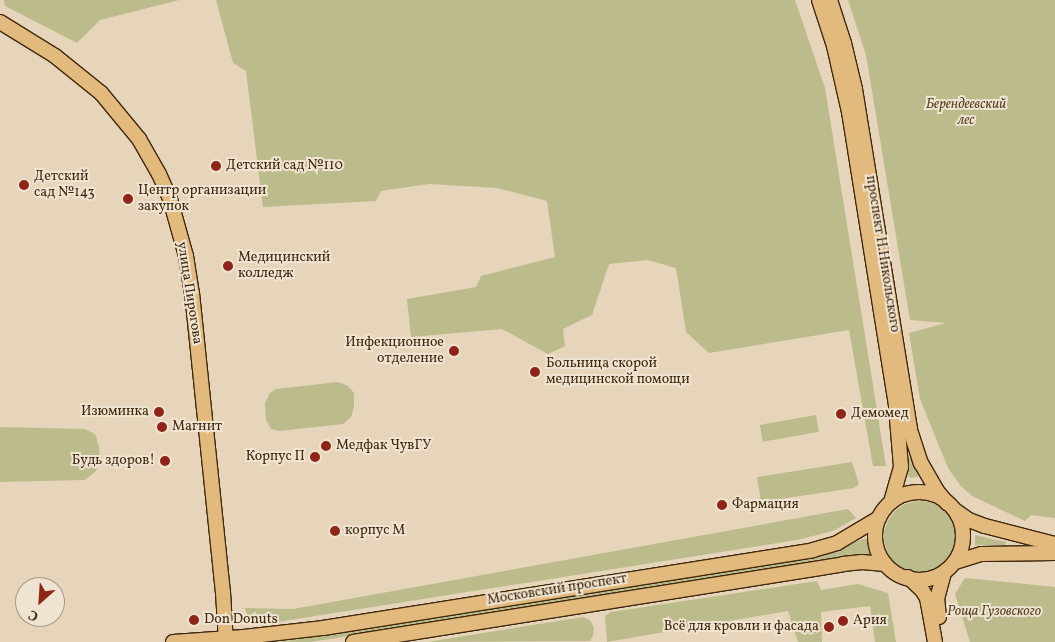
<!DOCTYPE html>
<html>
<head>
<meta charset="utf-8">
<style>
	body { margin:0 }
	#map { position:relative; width:1055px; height:642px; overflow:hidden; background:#e6d5ba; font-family:Vollkorn,serif }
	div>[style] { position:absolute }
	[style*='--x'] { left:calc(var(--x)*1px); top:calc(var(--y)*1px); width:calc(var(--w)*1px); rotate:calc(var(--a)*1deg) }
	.green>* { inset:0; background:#bcbb8b; transform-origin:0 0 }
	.round { border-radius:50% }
	.roads { filter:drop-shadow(1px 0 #40280d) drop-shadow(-1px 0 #40280d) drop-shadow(0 1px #40280d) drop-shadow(0 -1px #40280d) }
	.major>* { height:14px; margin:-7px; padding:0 7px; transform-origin:7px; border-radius:7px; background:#e3ba7d }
	.major>.ring { margin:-7px; padding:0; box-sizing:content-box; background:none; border:14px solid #e3ba7d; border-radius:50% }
	.dots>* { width:14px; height:14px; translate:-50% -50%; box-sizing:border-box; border:2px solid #efe4d2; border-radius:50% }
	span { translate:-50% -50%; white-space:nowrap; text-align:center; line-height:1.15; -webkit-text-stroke:4px #efe4d2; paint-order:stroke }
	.park-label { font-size:14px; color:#594526; font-style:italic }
	.poi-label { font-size:14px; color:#40280d }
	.left { translate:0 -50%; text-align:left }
	.right { translate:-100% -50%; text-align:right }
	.street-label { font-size:14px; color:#40280d }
	.north { position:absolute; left:15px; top:577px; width:50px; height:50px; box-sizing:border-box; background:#efe4d2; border:1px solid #a99983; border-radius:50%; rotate:206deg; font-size:14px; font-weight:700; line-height:20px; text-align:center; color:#40280d }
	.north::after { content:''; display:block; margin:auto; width:18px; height:22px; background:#8f2418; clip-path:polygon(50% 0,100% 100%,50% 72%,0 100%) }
</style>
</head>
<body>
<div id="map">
	<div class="green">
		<div style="clip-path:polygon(4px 0,179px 0,100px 20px,77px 43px,5px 6px)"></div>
		<div style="clip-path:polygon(216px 0,795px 0,825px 88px,886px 466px,873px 466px,849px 330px,709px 353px,686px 332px,676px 268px,648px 260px,609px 264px,592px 315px,563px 329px,565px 346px,548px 354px,502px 329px,411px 337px,407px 299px,476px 287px,481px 276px,555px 257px,547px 201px,497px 188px,429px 184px,381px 191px,376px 201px,263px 207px,246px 71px,233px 63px)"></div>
		<div style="clip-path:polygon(848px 0,1055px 0,1055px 518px,1031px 515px,1025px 521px,972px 496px,960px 485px,948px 468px,920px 399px,909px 333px,946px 323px,910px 320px,866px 55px)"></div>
		<div style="clip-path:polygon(338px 382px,348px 386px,354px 393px,354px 407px,351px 417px,343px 424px,279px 431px,271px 429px,266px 420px,265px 403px,270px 393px,276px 389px)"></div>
		<div style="left:816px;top:415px;width:17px;height:57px;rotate:80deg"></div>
		<div style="clip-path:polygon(0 427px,85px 429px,95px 434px,99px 446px,100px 457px,96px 471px,85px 480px,0 482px)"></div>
		<div style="clip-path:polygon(911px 458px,919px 473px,917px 477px,911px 478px,908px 476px,909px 459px)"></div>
		<div style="clip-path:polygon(852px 462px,859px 484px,854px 488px,761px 502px,757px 477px)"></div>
		<div class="round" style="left:884px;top:501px;width:72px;height:72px"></div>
		<div style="clip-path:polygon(848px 509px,856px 518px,833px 531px,797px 540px,265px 624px,249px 621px,245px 608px,293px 609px)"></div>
		<div style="clip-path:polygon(975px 535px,1006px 542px,1005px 545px,975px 545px)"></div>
		<div style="clip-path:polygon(865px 538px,868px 540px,870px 552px,869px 554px,311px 642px,280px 642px,810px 559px,834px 552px)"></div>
		<div style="clip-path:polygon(965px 578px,1055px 587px,1055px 642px,970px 642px,955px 594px)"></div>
		<div style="clip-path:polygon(817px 581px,821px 590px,858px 584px,888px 593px,896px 642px,875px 642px,870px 606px,821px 612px,822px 642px,798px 642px,788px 611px,607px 642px,605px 616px,611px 612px)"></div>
		<div style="clip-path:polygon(583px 617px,590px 620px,594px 628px,593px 636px,590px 641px,427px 642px)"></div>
	</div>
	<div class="roads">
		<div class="major">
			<div style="--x:819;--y:0;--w:48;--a:71.9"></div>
			<div style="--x:834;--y:46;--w:68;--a:77.2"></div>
			<div style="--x:849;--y:112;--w:299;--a:80.9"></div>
			<div style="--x:896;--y:407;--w:60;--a:85.2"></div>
			<div style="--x:901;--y:467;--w:35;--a:106"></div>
			<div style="--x:830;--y:0;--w:45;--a:72"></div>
			<div style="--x:844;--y:43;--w:47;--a:76.6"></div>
			<div style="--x:855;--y:89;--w:345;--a:80.8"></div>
			<div style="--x:910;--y:430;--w:35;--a:72"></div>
			<div style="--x:921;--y:463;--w:32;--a:60"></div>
			<div style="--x:937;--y:491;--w:16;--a:50"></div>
			<div style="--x:0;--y:22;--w:65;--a:31.7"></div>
			<div style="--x:55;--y:56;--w:59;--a:38.8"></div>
			<div style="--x:101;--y:93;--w:60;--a:50.4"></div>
			<div style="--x:139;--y:139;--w:40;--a:60.3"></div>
			<div style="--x:159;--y:174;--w:27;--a:66"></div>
			<div style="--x:170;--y:199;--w:59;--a:74.3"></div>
			<div style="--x:186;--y:256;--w:37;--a:81"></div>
			<div style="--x:192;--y:293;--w:301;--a:84.1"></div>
			<div style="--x:223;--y:592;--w:50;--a:86.6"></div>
			<div class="ring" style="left:875px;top:492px;width:74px;height:74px"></div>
			<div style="--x:956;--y:511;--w:16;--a:35"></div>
			<div style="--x:969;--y:520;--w:17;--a:21"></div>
			<div style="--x:985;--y:526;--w:72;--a:14.4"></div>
			<div style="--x:955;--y:562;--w:27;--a:-17"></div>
			<div style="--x:981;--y:554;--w:74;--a:-0.8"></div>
			<div style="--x:908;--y:577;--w:19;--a:43"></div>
			<div style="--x:922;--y:590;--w:9;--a:58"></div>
			<div style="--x:927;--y:598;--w:45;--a:79.7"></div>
			<div style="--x:939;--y:617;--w:18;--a:-96"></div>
			<div style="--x:937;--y:599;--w:28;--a:-75"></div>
			<div style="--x:173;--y:642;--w:71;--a:-4"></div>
			<div style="--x:244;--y:637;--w:80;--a:-6.5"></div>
			<div style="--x:323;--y:628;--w:496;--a:-9"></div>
			<div style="--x:813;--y:550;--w:25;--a:-16"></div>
			<div style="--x:837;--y:543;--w:49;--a:-30.8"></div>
			<div style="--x:353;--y:642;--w:496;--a:-9"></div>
			<div style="--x:843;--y:564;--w:19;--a:-6"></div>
			<div style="--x:862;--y:562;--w:23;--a:5"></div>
		</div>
	</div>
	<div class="dots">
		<div style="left:216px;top:166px;background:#8f2418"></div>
		<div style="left:24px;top:185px;background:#8f2418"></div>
		<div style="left:128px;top:199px;background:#8f2418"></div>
		<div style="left:228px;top:266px;background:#8f2418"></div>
		<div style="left:454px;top:351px;background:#8f2418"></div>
		<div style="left:535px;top:372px;background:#8f2418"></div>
		<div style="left:159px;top:412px;background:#8f2418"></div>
		<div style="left:841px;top:414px;background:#8f2418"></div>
		<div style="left:162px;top:427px;background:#8f2418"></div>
		<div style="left:326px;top:446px;background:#8f2418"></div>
		<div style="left:315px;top:457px;background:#8f2418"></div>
		<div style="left:165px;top:461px;background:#8f2418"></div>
		<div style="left:722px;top:505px;background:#8f2418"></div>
		<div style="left:335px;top:531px;background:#8f2418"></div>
		<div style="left:194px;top:620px;background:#8f2418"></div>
		<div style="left:843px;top:621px;background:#8f2418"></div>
		<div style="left:829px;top:627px;background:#8f2418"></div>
	</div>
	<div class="park-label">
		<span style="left:966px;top:113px">Берендеевский<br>лес</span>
		<span style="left:994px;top:612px">Роща Гузовского</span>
	</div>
	<div class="poi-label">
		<span class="left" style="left:226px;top:166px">Детский сад №110</span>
		<span class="left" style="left:34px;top:185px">Детский<br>сад №143</span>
		<span class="left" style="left:138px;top:199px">Центр организации<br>закупок</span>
		<span class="left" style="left:238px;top:266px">Медицинский<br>колледж</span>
		<span class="right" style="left:444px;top:351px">Инфекционное<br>отделение</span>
		<span class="left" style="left:546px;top:372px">Больница скорой<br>медицинской помощи</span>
		<span class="right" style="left:149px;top:412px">Изюминка</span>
		<span class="left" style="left:851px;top:414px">Демомед</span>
		<span class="left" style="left:172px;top:427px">Магнит</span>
		<span class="left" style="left:336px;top:446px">Медфак ЧувГУ</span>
		<span class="right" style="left:305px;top:457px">Корпус П</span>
		<span class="right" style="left:155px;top:461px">Будь здоров!</span>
		<span class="left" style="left:732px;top:505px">Фармация</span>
		<span class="left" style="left:345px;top:531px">корпус М</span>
		<span class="left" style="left:204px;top:620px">Don Donuts</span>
		<span class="left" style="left:853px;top:621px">Ария</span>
		<span class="right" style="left:819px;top:627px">Всё для кровли и фасада</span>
	</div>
	<div class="street-label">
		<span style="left:882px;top:254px;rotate:81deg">проспект Н.Никольского</span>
		<span style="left:189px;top:293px;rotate:81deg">улица Пирогова</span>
		<span style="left:557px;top:590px;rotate:-9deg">Московский проспект</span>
	</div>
	<div class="north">С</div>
</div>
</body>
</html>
